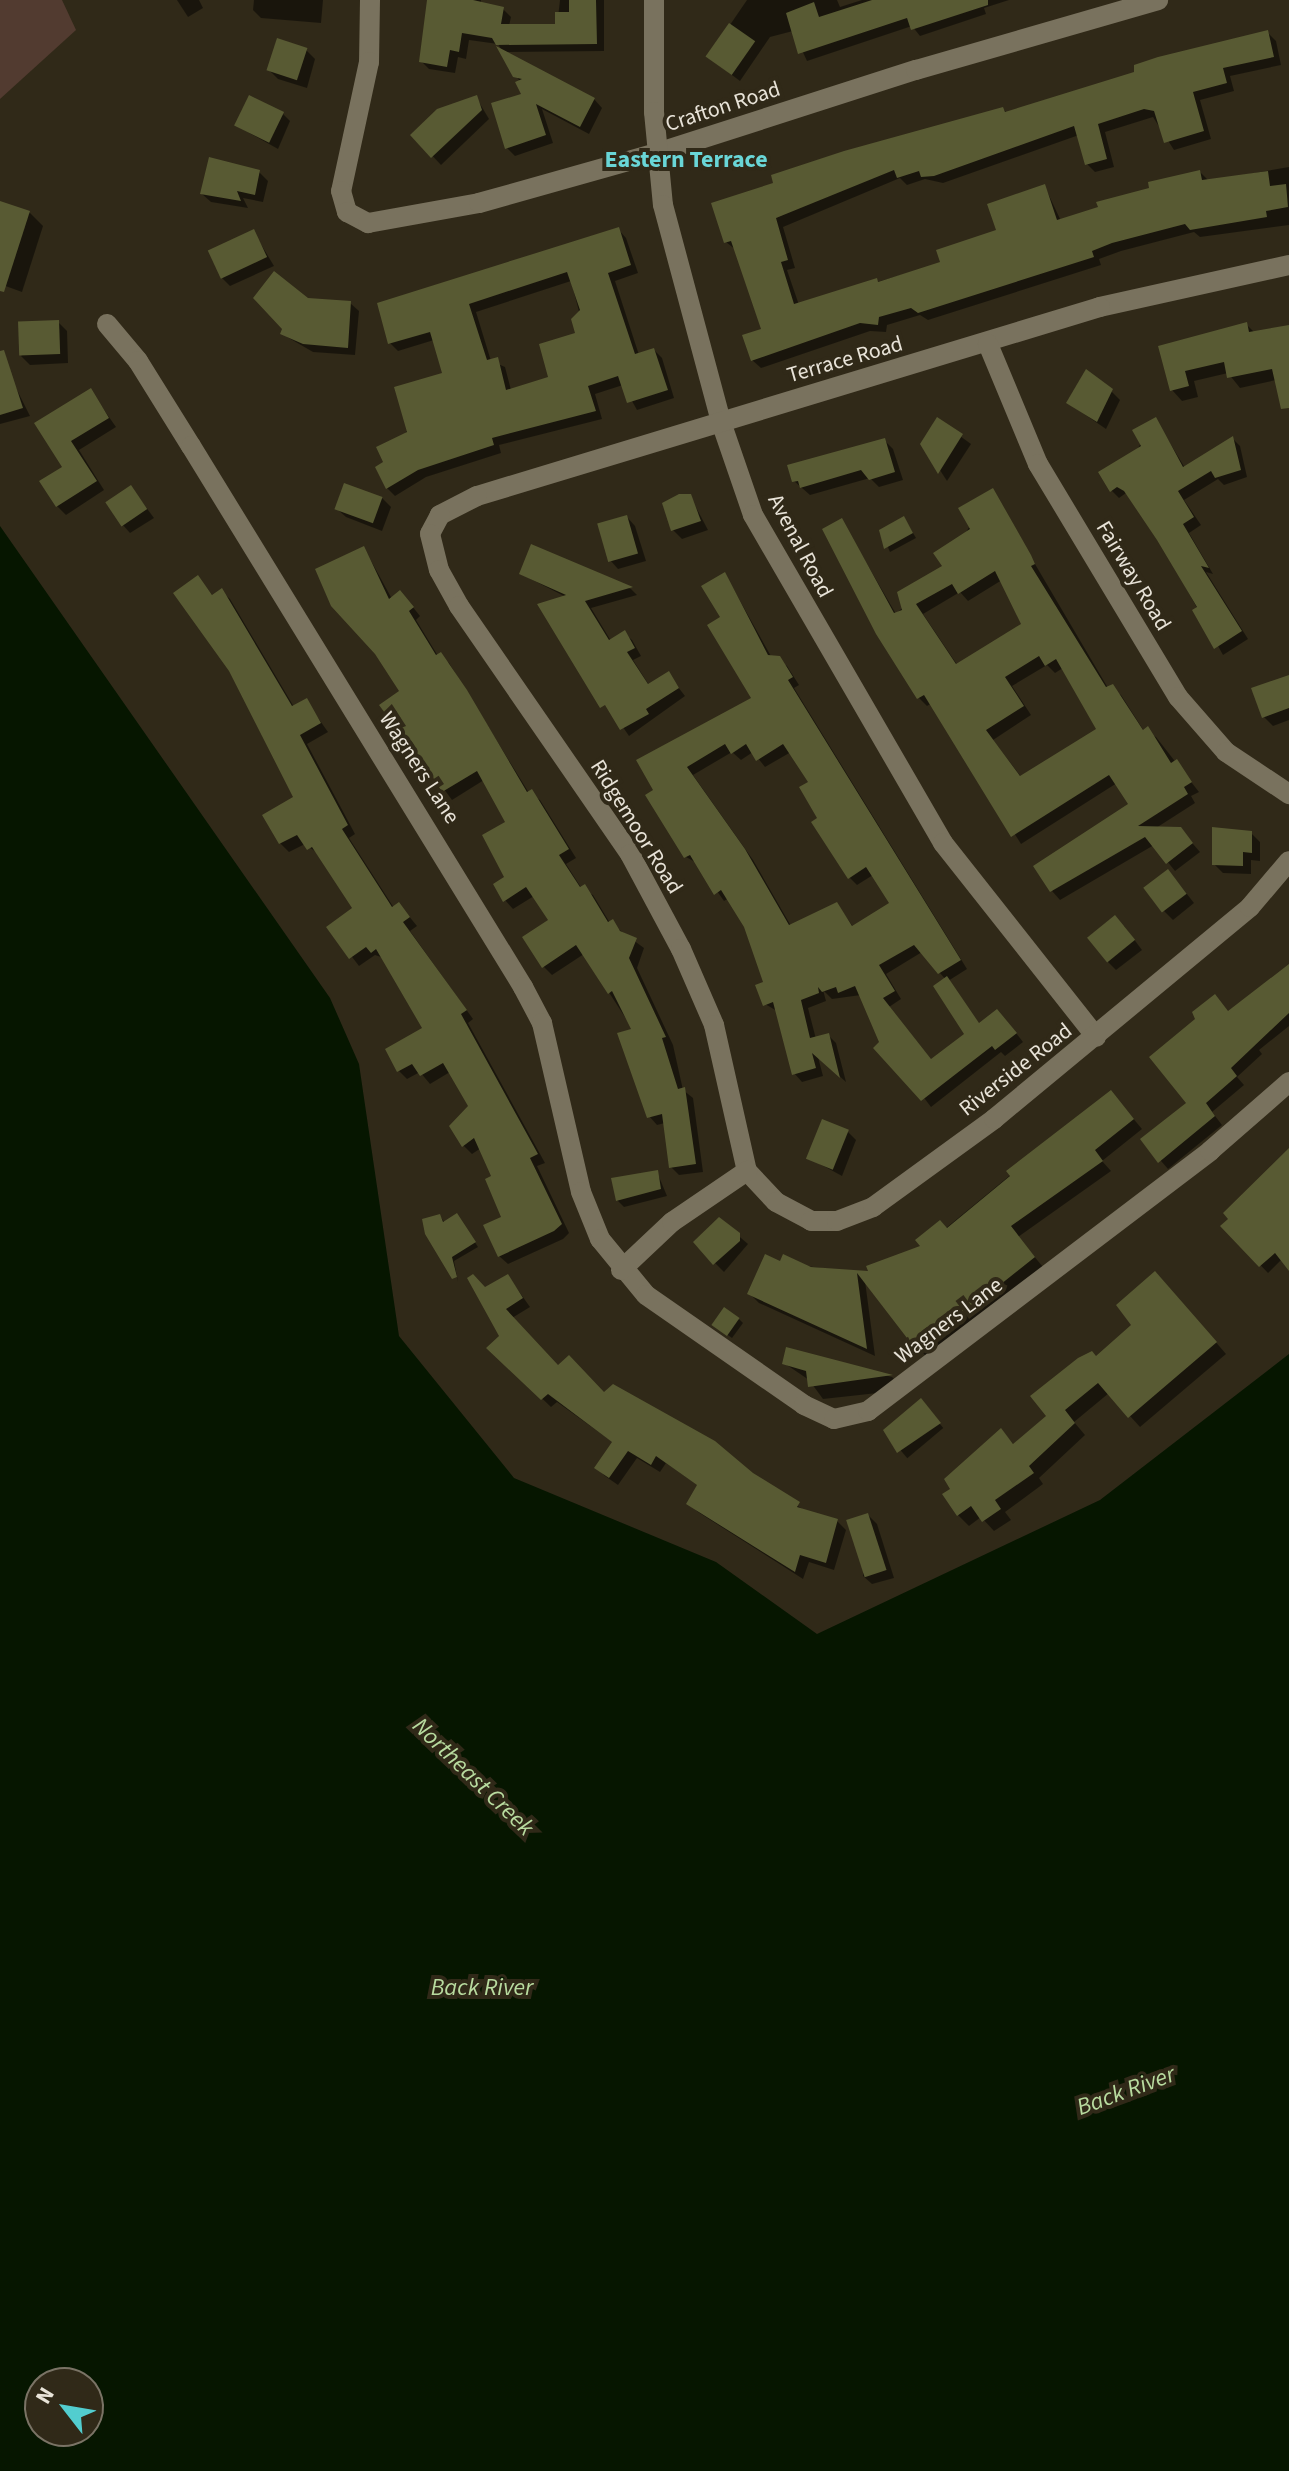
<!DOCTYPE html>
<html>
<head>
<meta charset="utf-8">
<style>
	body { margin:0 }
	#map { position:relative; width:1289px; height:2471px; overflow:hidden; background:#302918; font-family:"Source Sans 3",sans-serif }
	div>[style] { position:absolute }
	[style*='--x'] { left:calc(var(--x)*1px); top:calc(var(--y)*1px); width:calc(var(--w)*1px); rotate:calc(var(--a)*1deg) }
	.green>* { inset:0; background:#523b30 }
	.water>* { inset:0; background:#061600 }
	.shadow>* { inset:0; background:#0007; transform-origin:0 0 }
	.building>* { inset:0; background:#585a33; transform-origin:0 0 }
	.minor>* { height:20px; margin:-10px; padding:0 10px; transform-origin:10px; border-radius:10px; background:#79725e }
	span { translate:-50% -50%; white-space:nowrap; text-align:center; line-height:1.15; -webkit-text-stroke:8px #302918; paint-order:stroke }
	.street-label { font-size:22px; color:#e8e3d8 }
	.neighbourhood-label { font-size:24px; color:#69d6d7; font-weight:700 }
	.water-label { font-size:24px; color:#b8db9f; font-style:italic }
	.north { position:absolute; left:24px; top:2367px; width:80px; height:80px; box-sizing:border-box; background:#302918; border:2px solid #7a7365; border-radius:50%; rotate:301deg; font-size:22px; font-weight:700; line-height:32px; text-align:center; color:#e8e3d8 }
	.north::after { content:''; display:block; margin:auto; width:28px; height:36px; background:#52cdcf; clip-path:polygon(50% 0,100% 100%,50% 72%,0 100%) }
</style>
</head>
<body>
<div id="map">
	<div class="green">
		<div style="clip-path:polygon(0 0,62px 0,76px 30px,0 99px)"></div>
	</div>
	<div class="water">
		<div style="clip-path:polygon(evenodd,0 526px,330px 998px,359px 1064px,399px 1336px,514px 1478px,716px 1562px,817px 1634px,1100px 1500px,1289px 1354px,1289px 2471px,0 2471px,0 526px,88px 2383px,88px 2431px,40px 2431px,40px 2383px,88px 2383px)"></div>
	</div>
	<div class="shadow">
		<div style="clip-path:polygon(177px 0,199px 0,203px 8px,188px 17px)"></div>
		<div style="clip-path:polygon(254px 0,323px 0,321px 23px,261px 18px,253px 10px)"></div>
		<div style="clip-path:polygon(431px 0,481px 0,481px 6px,503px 9px,511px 17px,509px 26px,557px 26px,560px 0,604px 0,604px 51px,505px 52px,594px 99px,602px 108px,589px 134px,542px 109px,553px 143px,515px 156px,507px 148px,524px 95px,520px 82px,498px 44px,469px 40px,466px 59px,458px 57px,455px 73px,429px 69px,421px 61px)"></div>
		<div style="clip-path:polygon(747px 0,837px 0,840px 7px,862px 0,1009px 0,984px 8px,986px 14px,920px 36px,912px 26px,807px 61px,793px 31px,770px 37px,740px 81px,708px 57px)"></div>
		<div style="clip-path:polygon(1267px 32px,1276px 41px,1281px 65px,1230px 76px,1234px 91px,1200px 100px,1211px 139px,1174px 150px,1153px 117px,1105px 132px,1114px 167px,1095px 172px,1087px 164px,1079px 135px,943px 183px,925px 179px,907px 185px,900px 178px,783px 227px,795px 268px,787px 270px,799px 305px,942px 263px,999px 231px,1045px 187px,1061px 221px,1200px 172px,1209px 181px,1289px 167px,1289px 225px,1200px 237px,1194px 232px,1121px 251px,1099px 259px,1101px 265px,928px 320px,920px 315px,887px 325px,886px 332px,870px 331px,761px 368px,752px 360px,763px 330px,736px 250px,726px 242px,1003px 109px,1007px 113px)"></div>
		<div style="clip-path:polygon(306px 50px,315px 59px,307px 88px,278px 79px,269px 70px)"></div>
		<div style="clip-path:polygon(476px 97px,489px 119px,441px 165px,413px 135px)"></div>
		<div style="clip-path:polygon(283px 114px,290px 121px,278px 149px,237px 126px)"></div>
		<div style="clip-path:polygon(259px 172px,268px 181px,263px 202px,243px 198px,248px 208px,211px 202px,202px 194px)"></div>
		<div style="clip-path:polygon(0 203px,29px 212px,43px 226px,22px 292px,0 284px)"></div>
		<div style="clip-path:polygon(evenodd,618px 229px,626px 238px,638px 273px,615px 281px,639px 355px,654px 350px,662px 358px,674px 398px,637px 410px,623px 385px,595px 394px,602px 419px,499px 445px,501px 453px,426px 477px,395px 496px,387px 488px,386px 463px,444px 374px,434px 340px,398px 351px,390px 343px,618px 229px,571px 281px,581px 319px,578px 334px,551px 378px,511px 390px,505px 367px,491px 361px,476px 312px,571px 281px)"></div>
		<div style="clip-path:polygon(253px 231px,274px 266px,230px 286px,222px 278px)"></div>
		<div style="clip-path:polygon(307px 300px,350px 303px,359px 311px,355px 355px,313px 352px,282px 334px)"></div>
		<div style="clip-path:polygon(58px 322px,67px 331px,68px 363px,30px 365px,21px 356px)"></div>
		<div style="clip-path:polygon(1246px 324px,1256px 334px,1289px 329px,1289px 403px,1276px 380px,1240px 388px,1228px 373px,1194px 381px,1198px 397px,1182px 401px,1172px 390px,1161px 348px)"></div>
		<div style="clip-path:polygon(13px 382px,30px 416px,0 424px,0 387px)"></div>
		<div style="clip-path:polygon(90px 390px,116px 427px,79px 450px,104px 490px,66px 515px,57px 506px,64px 467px,37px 424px)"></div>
		<div style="clip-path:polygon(1111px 391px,1120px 400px,1106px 429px,1068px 403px)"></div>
		<div style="clip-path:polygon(938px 420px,971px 444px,947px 481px,923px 444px)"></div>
		<div style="clip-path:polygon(1156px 420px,1185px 468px,1233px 439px,1240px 446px,1247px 477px,1224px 485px,1218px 479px,1184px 500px,1201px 525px,1189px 533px,1213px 574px,1206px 572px,1248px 639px,1223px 655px,1159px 539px,1126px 493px,1119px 498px,1111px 490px)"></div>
		<div style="clip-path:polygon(885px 441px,893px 449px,903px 480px,879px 487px,870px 478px,810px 495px,794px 481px)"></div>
		<div style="clip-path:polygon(131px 487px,154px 518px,130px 533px,122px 524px)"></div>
		<div style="clip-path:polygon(evenodd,992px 491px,1108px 688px,1121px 695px,1144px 731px,1156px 737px,1199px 792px,1191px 796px,1195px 803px,1156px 828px,1180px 829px,1200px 852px,1175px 871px,1154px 845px,1060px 900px,1052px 891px,1131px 805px,1117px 783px,1021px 844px,932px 703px,927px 706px,919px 698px,842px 521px,896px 614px,944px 567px,992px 491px,1002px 580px,1024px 624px,958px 666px,923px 614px,960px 592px,968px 601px,1002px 580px,992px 491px,1047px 665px,1055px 673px,1063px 668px,1098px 730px,1022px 778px,993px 740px,1031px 715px,1012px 686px,1047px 665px)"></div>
		<div style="clip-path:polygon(690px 496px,708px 530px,682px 539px,673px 530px)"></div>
		<div style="clip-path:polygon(382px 498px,391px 507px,382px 531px,346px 517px,337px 509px)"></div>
		<div style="clip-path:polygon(627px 517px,635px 526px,646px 561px,618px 569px,610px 560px)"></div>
		<div style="clip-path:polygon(907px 523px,916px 538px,890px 552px,881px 531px)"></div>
		<div style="clip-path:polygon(532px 547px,631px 589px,637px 595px,591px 608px,611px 641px,624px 633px,632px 640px,641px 656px,633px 660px,649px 685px,668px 674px,685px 696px,629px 736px,540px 606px,566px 597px,521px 574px)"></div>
		<div style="clip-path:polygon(364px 548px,392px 599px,408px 601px,420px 616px,416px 620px,438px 656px,449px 663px,529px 793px,540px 800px,576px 858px,566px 864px,582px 889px,593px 895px,610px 923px,644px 948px,637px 968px,673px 1045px,683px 1090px,693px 1098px,703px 1172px,679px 1175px,671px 1167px,665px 1123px,657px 1125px,649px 1116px,634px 1031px,584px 954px,552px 975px,544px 967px,550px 921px,534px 896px,513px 909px,505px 900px,508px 823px,484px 780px,452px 800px,429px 769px,423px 772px,415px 764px,382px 706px,401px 692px)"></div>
		<div style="clip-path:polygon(evenodd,725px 574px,772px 658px,787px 666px,799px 685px,794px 688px,967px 969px,948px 981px,980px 1025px,1005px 1019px,1023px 1042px,1005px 1056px,1001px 1052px,931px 1107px,882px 1043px,861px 995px,832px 999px,823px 990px,826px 1001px,808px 1008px,816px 1039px,828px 1035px,836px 1043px,846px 1082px,818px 1057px,823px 1076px,802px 1082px,794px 1073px,777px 1011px,765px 1004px,765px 983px,746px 926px,729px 898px,724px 901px,697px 863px,686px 857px,648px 796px,754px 699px,723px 618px,725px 574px,732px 752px,741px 760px,753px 752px,765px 767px,791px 752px,810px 783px,849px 877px,857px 885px,873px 875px,892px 904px,854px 928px,837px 904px,791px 926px,753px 860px,693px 775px,732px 752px,725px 574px,922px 952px,946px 980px,966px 1034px,932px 1061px,889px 1007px,901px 999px,886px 974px,922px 952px)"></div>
		<div style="clip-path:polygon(198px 577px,213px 596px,221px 591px,230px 599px,294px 707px,306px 701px,328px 732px,307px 744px,355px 834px,349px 838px,394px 908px,399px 904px,417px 926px,410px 931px,473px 1019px,468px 1023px,545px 1163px,537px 1166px,569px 1233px,563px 1239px,508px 1264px,499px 1256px,504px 1218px,494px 1177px,481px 1148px,472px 1154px,463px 1145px,471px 1107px,450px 1072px,430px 1084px,420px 1072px,407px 1079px,399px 1071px,425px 1028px,384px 958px,375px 955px,359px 966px,329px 927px,354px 909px,320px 855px,305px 844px,289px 852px,280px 843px,296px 798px)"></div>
		<div style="clip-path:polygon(1289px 682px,1289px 720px,1273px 726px,1264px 717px)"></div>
		<div style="clip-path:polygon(1251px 833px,1260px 842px,1260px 861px,1251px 860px,1251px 874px,1223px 873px,1214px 864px)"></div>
		<div style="clip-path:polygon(1176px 880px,1194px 903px,1173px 920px,1164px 911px)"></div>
		<div style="clip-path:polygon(1124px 926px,1142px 950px,1116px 970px,1107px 961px)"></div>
		<div style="clip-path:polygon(1289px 966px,1289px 1026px,1259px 1050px,1262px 1054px,1237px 1077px,1244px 1085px,1212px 1112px,1222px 1125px,1168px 1169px,1142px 1139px,1189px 1103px,1229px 1013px)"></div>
		<div style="clip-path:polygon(1111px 1092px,1142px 1129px,1102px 1161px,1111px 1171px,1018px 1237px,1043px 1267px,928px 1359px,865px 1281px,875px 1356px,759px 1303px,750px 1294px,781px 1263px,871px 1274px,923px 1247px)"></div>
		<div style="clip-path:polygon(847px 1131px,856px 1140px,842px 1176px,809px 1158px)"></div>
		<div style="clip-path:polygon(1289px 1155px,1289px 1268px,1282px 1259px,1268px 1273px,1223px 1226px)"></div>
		<div style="clip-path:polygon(657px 1172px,667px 1196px,624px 1207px,617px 1200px)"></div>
		<div style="clip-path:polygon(440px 1216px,445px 1223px,460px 1219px,478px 1247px,454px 1261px,458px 1282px)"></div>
		<div style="clip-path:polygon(720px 1220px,748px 1244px,724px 1272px,715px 1263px)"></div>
		<div style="clip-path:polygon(508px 1276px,530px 1307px,512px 1318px,559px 1368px,752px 1475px,808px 1513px,837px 1521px,846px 1530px,834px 1570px,809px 1562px,803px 1579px,698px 1512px,689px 1503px,699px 1486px,666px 1463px,660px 1472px,637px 1458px,618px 1485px,605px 1476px,596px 1467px,614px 1443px,557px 1402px,551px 1407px,489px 1348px,502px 1337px,485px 1289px)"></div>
		<div style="clip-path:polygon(1159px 1276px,1226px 1354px,1140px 1427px,1109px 1393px,1074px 1422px,1085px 1435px,1039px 1478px,1043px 1484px,1005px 1512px,1011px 1520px,994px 1531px,981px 1517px,969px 1526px,958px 1515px,953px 1489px,1001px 1430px,1015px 1446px,1049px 1417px,1096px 1359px,1134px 1325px)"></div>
		<div style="clip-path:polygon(739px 1319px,743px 1323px,732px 1338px,718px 1328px)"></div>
		<div style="clip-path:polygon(788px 1349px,892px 1377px,905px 1390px,823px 1399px,809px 1380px,784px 1363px)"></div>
		<div style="left:924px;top:1405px;width:30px;height:47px;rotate:50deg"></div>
		<div style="clip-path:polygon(868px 1515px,877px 1524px,894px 1578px,872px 1584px,863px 1576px)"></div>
	</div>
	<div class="building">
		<div style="clip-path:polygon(427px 0,473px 0,504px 7px,501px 24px,555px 24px,555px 12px,569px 12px,569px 0,596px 0,597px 44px,496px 45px,492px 38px,462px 33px,459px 52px,450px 50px,447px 67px,419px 62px)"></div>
		<div style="clip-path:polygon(872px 0,988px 0,988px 5px,911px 30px,907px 18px,798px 54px,786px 13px,814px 2px,819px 17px)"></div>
		<div style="left:729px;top:23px;width:32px;height:41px;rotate:35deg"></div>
		<div style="clip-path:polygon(1268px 30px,1274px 57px,1223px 68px,1227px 83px,1193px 92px,1204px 131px,1164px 143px,1154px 111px,1144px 109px,1098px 124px,1107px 159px,1085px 165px,1074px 126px,934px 176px,921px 177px,919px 171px,897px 178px,894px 170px,776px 218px,788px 260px,781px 262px,794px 304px,877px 278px,878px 282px,940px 262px,936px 250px,996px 230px,987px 204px,1045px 184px,1057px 220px,1098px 207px,1096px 202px,1149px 188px,1148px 182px,1200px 170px,1202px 180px,1268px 171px,1270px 186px,1286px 184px,1288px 207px,1266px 211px,1267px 217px,1190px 230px,1185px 224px,1112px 243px,1092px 251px,1094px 257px,918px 313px,911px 308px,879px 317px,878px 325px,860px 323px,751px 361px,742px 335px,761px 329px,731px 241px,724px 243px,711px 203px,773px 183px,771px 175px,844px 151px,1003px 107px,1005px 112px,1134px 72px,1134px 65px,1158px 57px)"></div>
		<div style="left:277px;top:38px;width:32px;height:34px;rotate:18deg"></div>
		<div style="clip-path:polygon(496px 46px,595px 98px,580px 127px,536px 104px,546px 135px,505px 149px,491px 103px,521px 94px,515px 82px,522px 79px,513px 77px)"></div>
		<div style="left:249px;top:95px;width:39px;height:34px;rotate:26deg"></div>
		<div style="clip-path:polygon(477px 95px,482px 110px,431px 158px,410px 135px,437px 109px)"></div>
		<div style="clip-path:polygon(209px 157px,260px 170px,255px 195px,237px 191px,241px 201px,200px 194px)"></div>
		<div style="clip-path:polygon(0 201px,30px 211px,4px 292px,0 291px)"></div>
		<div style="clip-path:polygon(evenodd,619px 227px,631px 265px,608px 273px,635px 354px,654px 348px,668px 390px,627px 403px,618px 376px,588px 386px,596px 411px,492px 438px,494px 445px,418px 470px,386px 489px,375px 467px,383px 462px,376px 447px,407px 432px,394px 387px,442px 373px,430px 332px,388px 344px,377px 303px,619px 227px,567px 272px,580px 310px,571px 319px,575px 333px,539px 344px,548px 377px,506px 390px,498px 357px,487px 360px,469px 304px,567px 272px)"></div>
		<div style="left:254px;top:229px;width:31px;height:51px;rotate:65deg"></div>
		<div style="clip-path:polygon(274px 271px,308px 298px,351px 301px,348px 348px,303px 344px,280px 334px,282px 329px,253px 298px)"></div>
		<div style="left:59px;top:320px;width:34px;height:41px;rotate:88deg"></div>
		<div style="clip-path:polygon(1247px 322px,1249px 332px,1289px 325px,1289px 408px,1281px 409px,1272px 369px,1227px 378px,1224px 362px,1185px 371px,1189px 386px,1170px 391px,1158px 346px)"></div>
		<div style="clip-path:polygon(4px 350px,23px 408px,0 415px,0 351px)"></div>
		<div style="clip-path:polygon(1086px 369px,1113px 389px,1097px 422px,1066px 403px)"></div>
		<div style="clip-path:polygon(91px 388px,109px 418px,71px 441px,97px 481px,56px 507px,39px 481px,62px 467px,34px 423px)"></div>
		<div style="clip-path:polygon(937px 417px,963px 434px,938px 474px,920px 444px)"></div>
		<div style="clip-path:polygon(1156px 417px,1183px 467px,1233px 436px,1241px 470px,1215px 478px,1211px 471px,1178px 491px,1194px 517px,1183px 524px,1209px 568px,1201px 566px,1242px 631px,1214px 649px,1192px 610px,1197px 607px,1157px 540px,1124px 491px,1117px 487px,1110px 492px,1098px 472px,1141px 446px,1132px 430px)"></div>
		<div style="clip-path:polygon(885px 438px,895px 472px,869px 480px,861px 470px,800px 488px,798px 481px,792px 482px,787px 465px)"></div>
		<div style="left:344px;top:483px;width:41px;height:28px;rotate:20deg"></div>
		<div style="left:131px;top:485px;width:29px;height:31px;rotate:56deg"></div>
		<div style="clip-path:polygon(evenodd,993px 488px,1031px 555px,1035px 564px,1031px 566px,1106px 687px,1113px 684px,1143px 730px,1148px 726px,1171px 763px,1177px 759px,1192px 782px,1184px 787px,1188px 794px,1138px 826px,1181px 827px,1193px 843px,1166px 864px,1145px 837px,1050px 892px,1033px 866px,1128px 804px,1109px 775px,1011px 837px,924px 695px,917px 699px,876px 634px,822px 529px,842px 518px,894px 613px,902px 610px,897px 592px,942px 566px,933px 553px,970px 529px,958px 508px,993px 488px,995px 571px,1021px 624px,956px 664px,916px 604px,952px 584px,958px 594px,995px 571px,993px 488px,1039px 656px,1045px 666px,1056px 659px,1096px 729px,1020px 776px,986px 730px,1024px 706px,1005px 677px,1039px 656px)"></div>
		<div style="clip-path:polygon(679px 494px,691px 494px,701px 521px,671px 531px,662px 503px)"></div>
		<div style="left:627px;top:515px;width:40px;height:31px;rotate:74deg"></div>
		<div style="clip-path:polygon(904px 516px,913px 533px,884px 549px,879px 530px)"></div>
		<div style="clip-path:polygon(531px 544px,633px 587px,585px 601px,609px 640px,625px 630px,635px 648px,627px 652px,648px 684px,669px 671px,679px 688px,646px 709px,649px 714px,620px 730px,605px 705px,600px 708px,537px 604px,566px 595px,519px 574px)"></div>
		<div style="clip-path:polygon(364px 546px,389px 599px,400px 590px,414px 607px,409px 611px,436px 655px,441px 652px,467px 690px,527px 792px,532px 789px,569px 849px,559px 855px,580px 887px,585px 884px,608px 922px,613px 919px,620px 931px,637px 938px,629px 958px,666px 1037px,662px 1038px,678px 1089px,685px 1087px,696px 1164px,669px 1168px,662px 1114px,647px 1118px,617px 1033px,631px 1029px,612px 991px,608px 994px,576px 945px,542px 968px,522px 937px,548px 920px,526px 887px,503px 902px,493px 884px,504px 877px,482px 835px,505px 822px,477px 771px,442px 792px,422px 760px,413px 765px,394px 735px,399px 732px,379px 705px,399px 691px,375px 654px,331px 606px,315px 569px)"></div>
		<div style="clip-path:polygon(evenodd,725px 572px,768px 655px,780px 656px,793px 677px,788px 680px,961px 960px,938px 974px,914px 945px,879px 965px,895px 991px,883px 998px,931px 1059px,964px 1034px,933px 986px,947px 976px,979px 1023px,997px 1009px,1017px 1033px,995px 1050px,992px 1046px,921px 1101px,873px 1048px,879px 1042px,855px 986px,838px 993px,836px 987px,822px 992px,818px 987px,819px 993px,801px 1000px,810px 1038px,829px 1033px,840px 1078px,812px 1053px,816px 1068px,792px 1075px,773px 1002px,763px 1006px,755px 985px,763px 982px,744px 927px,721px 890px,714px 895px,690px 855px,684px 858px,645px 795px,653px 790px,636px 760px,751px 698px,707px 625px,720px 617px,701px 586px,725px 572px,725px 744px,731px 754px,746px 744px,756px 761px,783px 744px,808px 782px,799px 787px,817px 818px,811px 822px,848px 879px,866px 867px,889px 903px,852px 926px,837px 902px,789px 925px,745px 849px,687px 767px,725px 744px)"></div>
		<div style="clip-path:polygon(198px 575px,212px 595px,222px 588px,292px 706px,307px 698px,321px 723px,300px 735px,348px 825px,342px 829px,392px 907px,399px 902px,410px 917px,403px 922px,467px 1010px,461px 1014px,538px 1154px,530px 1158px,562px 1224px,554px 1231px,498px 1257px,483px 1225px,501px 1217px,485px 1179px,491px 1176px,474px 1138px,462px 1147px,449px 1126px,468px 1106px,443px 1063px,420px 1076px,412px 1064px,397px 1072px,385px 1049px,422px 1028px,376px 949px,371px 953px,366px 947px,349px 959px,326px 927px,352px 908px,312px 847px,307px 850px,297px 835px,279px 844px,262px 815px,293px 797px,229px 671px,173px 593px)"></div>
		<div style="clip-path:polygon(1289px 675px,1289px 708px,1262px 718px,1251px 688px)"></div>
		<div style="clip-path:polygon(1212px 827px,1252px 831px,1252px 853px,1243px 852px,1243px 866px,1212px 865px)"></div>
		<div style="left:1168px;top:869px;width:31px;height:31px;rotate:53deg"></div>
		<div style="left:1115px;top:915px;width:32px;height:36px;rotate:51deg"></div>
		<div style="clip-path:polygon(1289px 964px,1289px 1013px,1231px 1068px,1237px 1076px,1206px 1103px,1215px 1116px,1158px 1163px,1140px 1139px,1186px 1103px,1149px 1057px,1195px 1019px,1192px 1012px,1215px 994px,1228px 1011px)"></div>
		<div style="clip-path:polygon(1111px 1090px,1134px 1119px,1095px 1150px,1103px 1161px,1011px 1226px,1035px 1257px,917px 1351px,857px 1273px,867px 1349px,747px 1294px,765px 1254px,780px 1261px,783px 1254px,811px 1267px,868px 1271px,866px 1266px,920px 1246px,915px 1240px,940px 1220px,947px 1228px,1010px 1176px,1006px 1171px)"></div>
		<div style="left:822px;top:1119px;width:29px;height:43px;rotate:22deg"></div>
		<div style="clip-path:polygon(1289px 1148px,1289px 1271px,1275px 1253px,1259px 1267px,1220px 1226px,1228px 1219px,1223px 1213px)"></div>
		<div style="clip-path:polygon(658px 1170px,661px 1189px,616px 1201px,611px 1178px)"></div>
		<div style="clip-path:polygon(457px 1213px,476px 1242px,452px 1257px,457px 1277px,452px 1279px,425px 1234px,422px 1219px,440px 1214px,443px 1222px)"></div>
		<div style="clip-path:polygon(719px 1217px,740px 1233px,740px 1241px,713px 1265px,693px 1242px)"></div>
		<div style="clip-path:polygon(1155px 1271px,1217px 1342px,1128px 1418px,1098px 1383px,1065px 1410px,1075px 1423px,1029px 1466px,1034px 1473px,995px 1500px,1001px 1509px,982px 1522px,971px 1506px,957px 1516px,942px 1494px,950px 1489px,944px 1479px,1001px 1428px,1013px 1444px,1046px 1416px,1030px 1396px,1078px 1358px,1092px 1351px,1096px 1356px,1131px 1325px,1116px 1305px)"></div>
		<div style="clip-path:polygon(473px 1274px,485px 1287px,508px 1274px,523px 1298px,506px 1309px,558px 1365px,569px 1355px,604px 1392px,613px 1384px,715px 1441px,753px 1473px,800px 1502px,797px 1507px,838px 1519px,826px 1563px,800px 1555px,795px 1572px,686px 1504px,697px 1485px,656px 1456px,651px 1465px,628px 1451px,609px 1478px,594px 1468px,612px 1442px,548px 1394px,541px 1400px,486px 1348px,499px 1336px,467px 1278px)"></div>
		<div style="left:724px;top:1307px;width:19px;height:22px;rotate:35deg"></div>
		<div style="clip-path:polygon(786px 1347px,893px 1375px,808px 1387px,806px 1371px,782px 1364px)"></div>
		<div style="clip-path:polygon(921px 1398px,941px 1423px,897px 1453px,883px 1430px)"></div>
		<div style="left:868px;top:1513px;width:60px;height:23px;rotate:72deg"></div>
	</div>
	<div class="minor">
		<div style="--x:370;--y:0;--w:62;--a:90.9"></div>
		<div style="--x:369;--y:62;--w:132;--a:102.2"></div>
		<div style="--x:341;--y:191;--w:22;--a:74"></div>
		<div style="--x:347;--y:212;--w:24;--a:28"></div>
		<div style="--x:368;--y:223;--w:113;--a:-10.2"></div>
		<div style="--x:479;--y:203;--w:185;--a:-15.7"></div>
		<div style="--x:657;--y:153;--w:272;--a:-17.8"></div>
		<div style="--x:916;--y:70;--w:252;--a:-16.1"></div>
		<div style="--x:654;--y:0;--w:112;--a:90"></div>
		<div style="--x:654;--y:112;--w:93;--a:84.5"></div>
		<div style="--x:663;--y:205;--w:225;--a:75"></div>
		<div style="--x:721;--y:422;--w:98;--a:71"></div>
		<div style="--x:753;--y:515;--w:379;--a:59.9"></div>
		<div style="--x:943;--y:843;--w:247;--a:51.7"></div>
		<div style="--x:1289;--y:265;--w:194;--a:167.5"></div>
		<div style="--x:1100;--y:307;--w:651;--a:163.12"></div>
		<div style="--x:477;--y:496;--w:42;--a:152.8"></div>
		<div style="--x:440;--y:515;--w:21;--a:118"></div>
		<div style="--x:430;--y:534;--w:37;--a:76"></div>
		<div style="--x:439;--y:570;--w:41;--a:60.9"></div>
		<div style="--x:459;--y:606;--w:301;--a:55.4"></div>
		<div style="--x:630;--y:854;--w:108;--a:61.8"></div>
		<div style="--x:681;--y:949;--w:83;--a:66.5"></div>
		<div style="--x:714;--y:1025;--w:150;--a:77.3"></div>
		<div style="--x:747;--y:1171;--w:42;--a:46.9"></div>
		<div style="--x:776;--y:1202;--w:40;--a:28"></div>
		<div style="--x:811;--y:1221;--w:26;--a:0"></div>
		<div style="--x:837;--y:1221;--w:39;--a:-21"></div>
		<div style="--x:873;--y:1207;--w:150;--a:-36"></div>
		<div style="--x:994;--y:1119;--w:332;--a:-39.6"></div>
		<div style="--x:1250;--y:907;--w:60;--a:-49.7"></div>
		<div style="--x:107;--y:324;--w:48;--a:50"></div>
		<div style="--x:138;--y:361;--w:100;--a:58.1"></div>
		<div style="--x:191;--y:446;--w:635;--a:58.46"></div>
		<div style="--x:523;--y:987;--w:41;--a:62.2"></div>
		<div style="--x:542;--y:1023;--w:173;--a:77"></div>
		<div style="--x:581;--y:1192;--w:51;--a:68"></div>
		<div style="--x:600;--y:1239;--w:72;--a:50.6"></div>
		<div style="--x:646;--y:1295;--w:193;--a:34.8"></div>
		<div style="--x:804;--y:1405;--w:33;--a:25"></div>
		<div style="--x:834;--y:1419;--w:35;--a:-13"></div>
		<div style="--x:868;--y:1411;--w:430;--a:-37.2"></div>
		<div style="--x:1210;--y:1151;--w:105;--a:-41.1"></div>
		<div style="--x:988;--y:344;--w:130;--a:67.4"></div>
		<div style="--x:1038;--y:464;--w:272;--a:59"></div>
		<div style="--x:1178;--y:697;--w:73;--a:48.9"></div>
		<div style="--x:1226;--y:752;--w:76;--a:33.7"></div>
		<div style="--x:621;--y:1270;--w:70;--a:-43.3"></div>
		<div style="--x:672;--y:1222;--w:91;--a:-34.2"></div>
	</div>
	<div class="street-label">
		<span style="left:723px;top:107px;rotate:-18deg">Crafton Road</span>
		<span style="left:845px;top:360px;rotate:-16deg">Terrace Road</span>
		<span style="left:800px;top:546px;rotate:62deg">Avenal Road</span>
		<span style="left:1133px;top:576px;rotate:59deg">Fairway Road</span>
		<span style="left:419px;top:768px;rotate:57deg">Wagners Lane</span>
		<span style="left:636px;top:827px;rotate:58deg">Ridgemoor Road</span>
		<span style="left:1016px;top:1070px;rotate:-38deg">Riverside Road</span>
		<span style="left:949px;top:1321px;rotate:-37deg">Wagners Lane</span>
	</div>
	<div class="neighbourhood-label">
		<span style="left:686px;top:160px">Eastern Terrace</span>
	</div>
	<div class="water-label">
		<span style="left:473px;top:1777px;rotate:44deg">Northeast Creek</span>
		<span style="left:482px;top:1988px">Back River</span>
		<span style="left:1126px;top:2091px;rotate:-20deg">Back River</span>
	</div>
	<div class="north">N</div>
</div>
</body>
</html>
